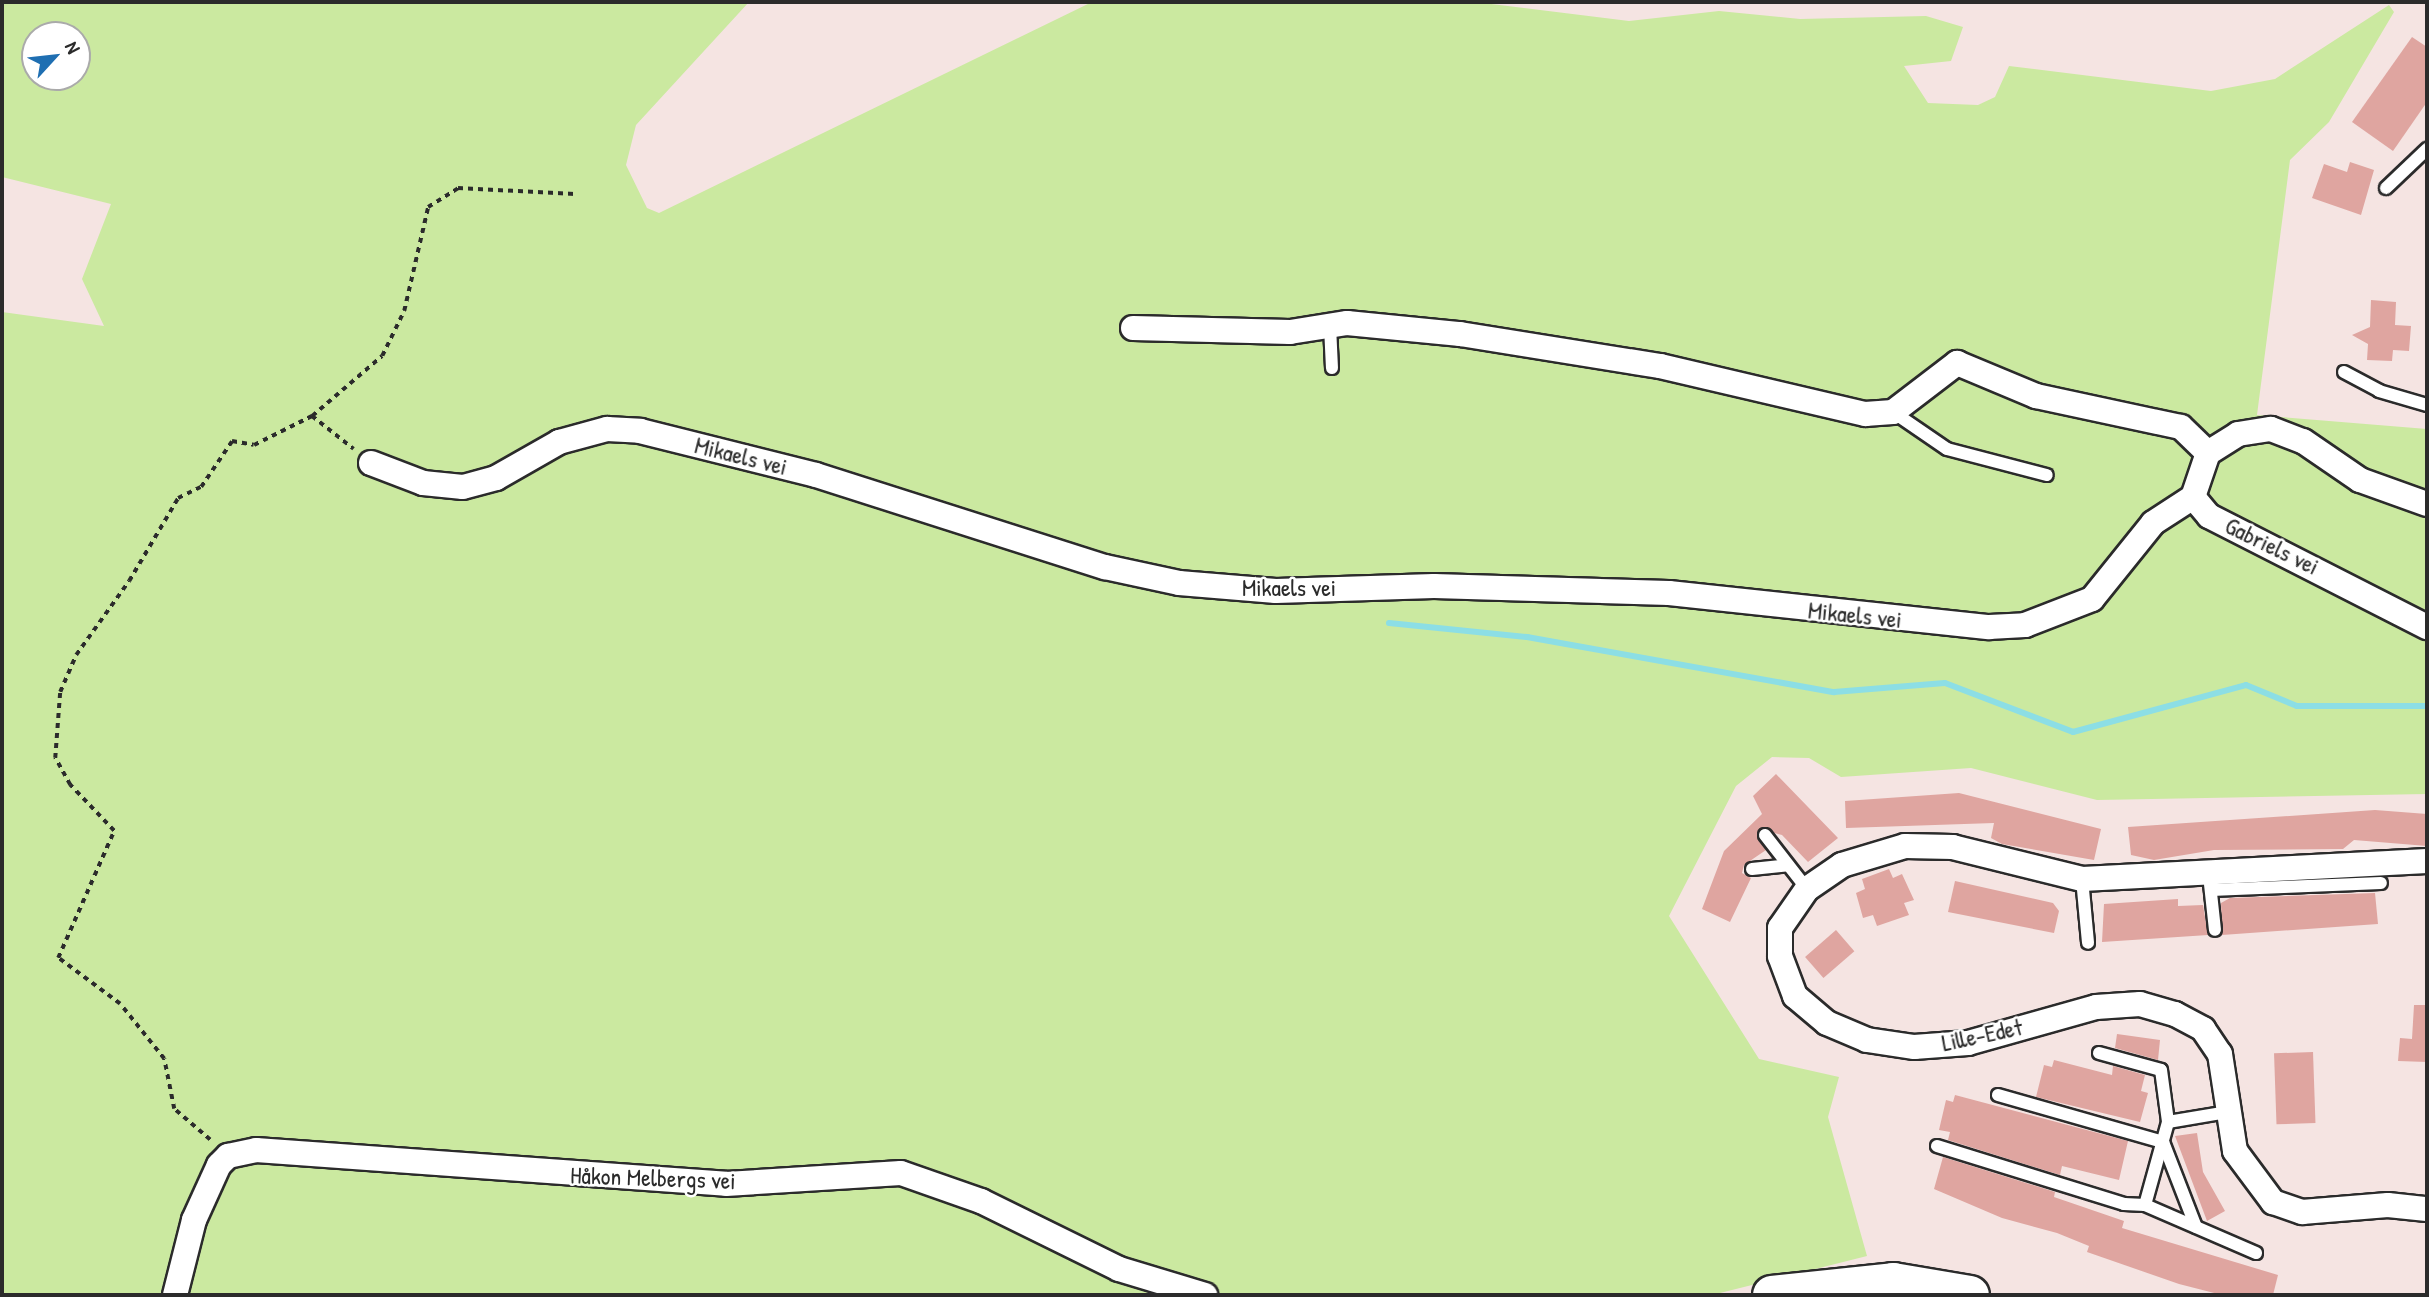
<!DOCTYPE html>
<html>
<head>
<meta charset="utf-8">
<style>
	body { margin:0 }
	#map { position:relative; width:2429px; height:1297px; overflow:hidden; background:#f5e4e2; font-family:"Patrick Hand",sans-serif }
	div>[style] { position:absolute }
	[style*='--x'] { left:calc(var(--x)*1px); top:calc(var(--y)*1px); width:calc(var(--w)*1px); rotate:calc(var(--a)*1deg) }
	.green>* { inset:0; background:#cbe9a0 }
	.stream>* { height:6px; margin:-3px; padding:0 3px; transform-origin:3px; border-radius:3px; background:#8cdee5 }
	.building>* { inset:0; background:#dfa5a0; transform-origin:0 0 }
	.path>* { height:3.5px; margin-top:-1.75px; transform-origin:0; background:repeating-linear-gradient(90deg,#2b2b2b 0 5px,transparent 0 10px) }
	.roads { filter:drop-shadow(2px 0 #2b2b2b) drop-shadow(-2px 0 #2b2b2b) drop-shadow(0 2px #2b2b2b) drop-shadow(0 -2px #2b2b2b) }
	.service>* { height:12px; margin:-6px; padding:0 6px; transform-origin:6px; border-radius:6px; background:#fff }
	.minor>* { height:24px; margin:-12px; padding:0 12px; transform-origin:12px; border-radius:12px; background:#fff }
	.primary>* { height:38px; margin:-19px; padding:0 19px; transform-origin:19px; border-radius:19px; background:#fff }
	span { translate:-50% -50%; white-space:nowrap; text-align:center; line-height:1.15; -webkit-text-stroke:5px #fff; paint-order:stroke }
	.street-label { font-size:24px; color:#2b2b2b }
	.frame { position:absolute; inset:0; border:4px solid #2b2b2b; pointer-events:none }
	.north { position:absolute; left:21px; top:21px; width:70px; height:70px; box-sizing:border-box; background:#fff; border:2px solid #aaa; border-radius:50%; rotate:63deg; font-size:19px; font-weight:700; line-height:28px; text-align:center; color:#2b2b2b }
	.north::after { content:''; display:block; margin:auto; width:24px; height:32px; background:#1f6fb2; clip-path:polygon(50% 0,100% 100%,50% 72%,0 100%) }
</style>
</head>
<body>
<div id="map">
	<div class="green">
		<div style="clip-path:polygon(evenodd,2px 2px,749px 2px,636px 125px,626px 165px,647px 208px,659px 213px,1092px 2px,1475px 2px,1629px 21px,1719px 11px,1800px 19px,1926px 16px,1963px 27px,1951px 61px,1904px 66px,1928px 103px,1978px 105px,1995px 97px,2009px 66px,2211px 91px,2275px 79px,2389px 5px,2394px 12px,2329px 122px,2290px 160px,2257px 415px,2427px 429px,2427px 794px,2097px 800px,1971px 768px,1841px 777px,1809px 758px,1772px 757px,1736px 786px,1669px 916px,1759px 1059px,1839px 1077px,1828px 1117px,1867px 1256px,1712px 1295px,2px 1295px,2px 312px,104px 326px,82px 279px,111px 204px,2px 177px,2px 2px,35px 35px,77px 35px,77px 77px,35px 77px,35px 35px)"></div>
	</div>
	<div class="stream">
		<div style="--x:1389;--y:623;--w:139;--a:5.8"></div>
		<div style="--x:1527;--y:637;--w:312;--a:10.2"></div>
		<div style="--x:1834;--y:692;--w:111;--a:-4.6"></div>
		<div style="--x:1945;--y:683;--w:137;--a:20.9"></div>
		<div style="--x:2073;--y:732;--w:179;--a:-15.2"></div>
		<div style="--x:2246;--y:685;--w:55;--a:22.4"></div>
		<div style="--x:2297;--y:706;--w:130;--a:0"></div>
	</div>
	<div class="building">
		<div style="clip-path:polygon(2412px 37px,2427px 47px,2427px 102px,2393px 151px,2352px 122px)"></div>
		<div style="clip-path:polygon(2350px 162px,2374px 170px,2361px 215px,2312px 198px,2324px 164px,2347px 172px)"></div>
		<div style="clip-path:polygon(2371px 300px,2396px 302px,2395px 325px,2411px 326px,2409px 351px,2393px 350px,2392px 361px,2367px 360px,2368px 344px,2352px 335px,2370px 327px)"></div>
		<div style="clip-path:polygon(1776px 774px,1838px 838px,1808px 862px,1782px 835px,1759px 829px,1757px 837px,1766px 850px,1744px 865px,1742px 873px,1751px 878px,1730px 922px,1702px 909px,1724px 851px,1762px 814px,1753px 796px)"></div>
		<div style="clip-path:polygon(1959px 793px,2101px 829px,2094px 860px,2002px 844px,1991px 838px,1994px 823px,1846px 828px,1845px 801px)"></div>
		<div style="clip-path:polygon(2375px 810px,2427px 814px,2427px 846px,2354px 840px,2343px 849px,2214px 850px,2154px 860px,2131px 855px,2128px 827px)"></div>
		<div style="clip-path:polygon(1889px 869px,1893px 878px,1902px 874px,1914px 900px,1904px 903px,1909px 915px,1877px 926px,1873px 915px,1863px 918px,1856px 893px,1865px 889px,1862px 879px)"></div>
		<div style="clip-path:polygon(1955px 881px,2053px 903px,2059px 911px,2054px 933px,1948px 912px)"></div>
		<div style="clip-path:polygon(2375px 893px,2378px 924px,2222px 935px,2221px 903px,2230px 898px)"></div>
		<div style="clip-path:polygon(2178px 899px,2178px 906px,2203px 905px,2208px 935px,2102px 942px,2104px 904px)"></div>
		<div style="left:1836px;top:930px;width:28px;height:41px;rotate:49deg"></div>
		<div style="clip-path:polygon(2414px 1005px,2427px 1005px,2427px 1062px,2398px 1061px,2400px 1038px,2412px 1039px)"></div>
		<div style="clip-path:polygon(2117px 1034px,2160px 1040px,2158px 1060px,2115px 1048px)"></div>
		<div style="left:2313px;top:1052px;width:71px;height:39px;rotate:88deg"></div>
		<div style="clip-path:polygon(2054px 1060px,2112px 1075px,2113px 1066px,2145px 1075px,2141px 1091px,2148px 1093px,2140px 1122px,2036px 1097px,2044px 1065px,2052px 1067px)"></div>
		<div style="clip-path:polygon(1955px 1095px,2128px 1141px,2119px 1180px,2062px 1166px,2060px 1175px,1948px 1140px,1950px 1132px,1939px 1130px,1946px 1100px,1953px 1102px)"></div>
		<div style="clip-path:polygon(2197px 1133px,2203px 1172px,2225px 1211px,2207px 1221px,2175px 1136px)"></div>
		<div style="clip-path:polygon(1943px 1157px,2055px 1192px,2054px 1197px,2124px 1221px,2122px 1228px,2278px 1275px,2273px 1295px,2222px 1295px,2179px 1284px,2087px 1252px,2089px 1246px,2057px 1233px,2002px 1218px,1934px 1189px)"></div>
	</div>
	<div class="path">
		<div style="--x:312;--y:416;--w:53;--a:38.2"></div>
		<div style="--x:210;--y:1140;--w:48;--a:-139.3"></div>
		<div style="--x:174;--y:1109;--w:51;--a:-101.3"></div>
		<div style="--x:164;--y:1059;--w:70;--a:-128.7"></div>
		<div style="--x:120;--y:1004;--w:77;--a:-143.4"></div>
		<div style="--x:58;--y:958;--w:139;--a:-66.2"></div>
		<div style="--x:114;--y:831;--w:64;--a:-133.7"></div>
		<div style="--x:70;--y:785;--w:31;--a:-119"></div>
		<div style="--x:55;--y:758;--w:66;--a:-85.7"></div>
		<div style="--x:60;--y:692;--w:40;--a:-66.6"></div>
		<div style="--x:76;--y:655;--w:91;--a:-54.4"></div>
		<div style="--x:129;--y:581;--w:96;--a:-59.4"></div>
		<div style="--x:178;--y:498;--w:25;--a:-26"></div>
		<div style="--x:201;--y:487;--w:55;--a:-56"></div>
		<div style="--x:232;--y:441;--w:22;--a:10"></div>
		<div style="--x:254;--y:445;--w:65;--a:-26.6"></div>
		<div style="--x:312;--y:416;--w:92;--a:-40.6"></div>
		<div style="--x:382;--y:356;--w:50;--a:-63.9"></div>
		<div style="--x:404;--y:311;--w:107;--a:-77"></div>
		<div style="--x:428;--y:207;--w:36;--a:-32"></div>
		<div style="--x:458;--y:188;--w:117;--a:2.9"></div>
	</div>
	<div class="roads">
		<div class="service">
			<div style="--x:2386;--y:188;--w:57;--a:-43.6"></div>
			<div style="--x:1330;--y:326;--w:42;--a:87.3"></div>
			<div style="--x:2344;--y:372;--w:40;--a:28"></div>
			<div style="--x:2379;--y:391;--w:50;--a:16.3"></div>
			<div style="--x:1893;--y:412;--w:65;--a:34.4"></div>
			<div style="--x:1947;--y:449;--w:103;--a:14.6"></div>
			<div style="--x:1765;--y:835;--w:68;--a:52.1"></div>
			<div style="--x:1752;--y:869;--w:36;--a:-6"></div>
			<div style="--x:2082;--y:879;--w:64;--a:84.6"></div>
			<div style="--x:2210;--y:884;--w:46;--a:83.8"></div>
			<div style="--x:2211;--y:890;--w:170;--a:-2.4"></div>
			<div style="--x:2099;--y:1053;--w:64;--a:15.3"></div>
			<div style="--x:2161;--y:1070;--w:52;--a:82.3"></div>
			<div style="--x:1998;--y:1095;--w:172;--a:15.9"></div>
			<div style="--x:2163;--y:1142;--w:91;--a:68.8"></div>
			<div style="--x:1937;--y:1146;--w:196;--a:17.2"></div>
			<div style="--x:2124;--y:1204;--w:21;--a:3"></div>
			<div style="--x:2145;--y:1205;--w:86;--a:-74.5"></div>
			<div style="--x:2168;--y:1122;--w:61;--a:-9.5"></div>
			<div style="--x:2145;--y:1205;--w:121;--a:23.4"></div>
		</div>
		<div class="minor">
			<div style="--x:1133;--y:328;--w:157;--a:1.5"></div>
			<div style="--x:1290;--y:332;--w:58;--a:-9"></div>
			<div style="--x:1347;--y:323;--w:114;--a:5.6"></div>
			<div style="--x:1460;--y:334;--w:203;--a:9.1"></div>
			<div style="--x:1660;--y:366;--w:211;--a:13.2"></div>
			<div style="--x:1865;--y:414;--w:28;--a:-4"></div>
			<div style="--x:1893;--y:412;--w:81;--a:-37.4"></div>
			<div style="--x:1957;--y:363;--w:86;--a:22.7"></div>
			<div style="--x:2036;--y:396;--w:148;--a:12.1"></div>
			<div style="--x:2181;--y:427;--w:37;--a:44"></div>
			<div style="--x:371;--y:463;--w:56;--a:21"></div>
			<div style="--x:423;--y:483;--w:40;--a:5.7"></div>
			<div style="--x:463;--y:487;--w:34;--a:-15"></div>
			<div style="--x:496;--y:478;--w:73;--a:-29.7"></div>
			<div style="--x:559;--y:442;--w:50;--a:-15.2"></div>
			<div style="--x:607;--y:429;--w:33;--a:3"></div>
			<div style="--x:640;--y:431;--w:181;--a:14"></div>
			<div style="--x:816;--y:475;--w:303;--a:17.7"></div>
			<div style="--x:1105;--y:567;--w:76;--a:12.2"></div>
			<div style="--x:1179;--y:583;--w:97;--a:4.7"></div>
			<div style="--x:1276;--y:591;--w:158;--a:-1.8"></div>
			<div style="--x:1434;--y:586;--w:235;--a:1.7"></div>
			<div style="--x:1669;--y:593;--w:322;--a:6.1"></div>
			<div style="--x:1989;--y:627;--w:36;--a:-3"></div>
			<div style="--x:2025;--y:625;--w:72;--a:-21.2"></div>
			<div style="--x:2092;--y:599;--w:97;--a:-51.2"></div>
			<div style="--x:2153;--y:523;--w:48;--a:-33"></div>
			<div style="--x:2193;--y:497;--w:46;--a:-71.2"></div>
			<div style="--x:2208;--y:453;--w:36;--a:-32"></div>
			<div style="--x:2238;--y:434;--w:33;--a:-9"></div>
			<div style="--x:2271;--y:429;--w:34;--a:21"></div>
			<div style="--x:2303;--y:441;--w:69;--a:34.4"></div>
			<div style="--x:2360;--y:480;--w:71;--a:19.7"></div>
			<div style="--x:2193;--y:497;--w:25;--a:50"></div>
			<div style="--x:2209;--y:516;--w:245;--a:27"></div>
			<div style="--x:2427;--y:861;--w:345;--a:177"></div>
			<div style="--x:2082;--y:879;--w:133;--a:-166.1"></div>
			<div style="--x:1953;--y:847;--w:48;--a:-178.8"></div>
			<div style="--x:1905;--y:846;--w:66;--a:163.2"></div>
			<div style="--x:1842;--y:865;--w:42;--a:145.6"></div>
			<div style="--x:1807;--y:889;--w:47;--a:124.7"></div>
			<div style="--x:1780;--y:928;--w:28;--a:90"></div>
			<div style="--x:1780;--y:956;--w:43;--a:69.4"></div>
			<div style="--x:1795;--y:996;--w:42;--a:40.2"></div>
			<div style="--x:1827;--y:1023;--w:43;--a:23"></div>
			<div style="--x:1867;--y:1040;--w:48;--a:8.5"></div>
			<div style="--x:1914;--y:1047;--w:54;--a:-4.2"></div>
			<div style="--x:1968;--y:1043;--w:133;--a:-15.7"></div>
			<div style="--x:2096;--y:1007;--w:44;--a:-3.9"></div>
			<div style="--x:2140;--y:1004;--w:36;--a:16"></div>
			<div style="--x:2175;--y:1014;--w:32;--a:28"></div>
			<div style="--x:2203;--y:1029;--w:30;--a:56"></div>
			<div style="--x:2220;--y:1054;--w:98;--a:81.2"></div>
			<div style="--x:2235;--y:1151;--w:64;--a:53.3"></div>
			<div style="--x:2273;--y:1202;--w:31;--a:19"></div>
			<div style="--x:2302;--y:1212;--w:86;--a:-4.7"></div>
			<div style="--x:2388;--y:1205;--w:39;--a:6"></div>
			<div style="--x:175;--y:1295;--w:77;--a:-75.8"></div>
			<div style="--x:194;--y:1220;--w:60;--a:-65.6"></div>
			<div style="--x:219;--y:1165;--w:13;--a:-45"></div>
			<div style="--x:228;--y:1156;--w:29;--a:-12"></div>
			<div style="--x:256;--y:1150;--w:471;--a:4.1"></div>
			<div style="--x:726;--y:1184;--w:175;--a:-3.6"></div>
			<div style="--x:901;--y:1173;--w:85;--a:19.3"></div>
			<div style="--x:981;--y:1201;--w:154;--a:26.2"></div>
			<div style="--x:1119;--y:1269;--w:90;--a:16.8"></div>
		</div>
		<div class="primary">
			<div style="--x:1772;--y:1295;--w:122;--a:-6.1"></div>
			<div style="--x:1893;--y:1282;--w:78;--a:9.6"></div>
		</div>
	</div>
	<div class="street-label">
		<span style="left:741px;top:456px;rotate:14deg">Mikaels vei</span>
		<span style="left:2272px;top:546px;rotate:26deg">Gabriels vei</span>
		<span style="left:1289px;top:588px">Mikaels vei</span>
		<span style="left:1855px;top:615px;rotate:6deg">Mikaels vei</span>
		<span style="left:1982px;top:1035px;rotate:-12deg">Lille-Edet</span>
		<span style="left:653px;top:1178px;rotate:2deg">Håkon Melbergs vei</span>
	</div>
	<div class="frame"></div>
	<div class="north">N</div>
</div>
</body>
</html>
